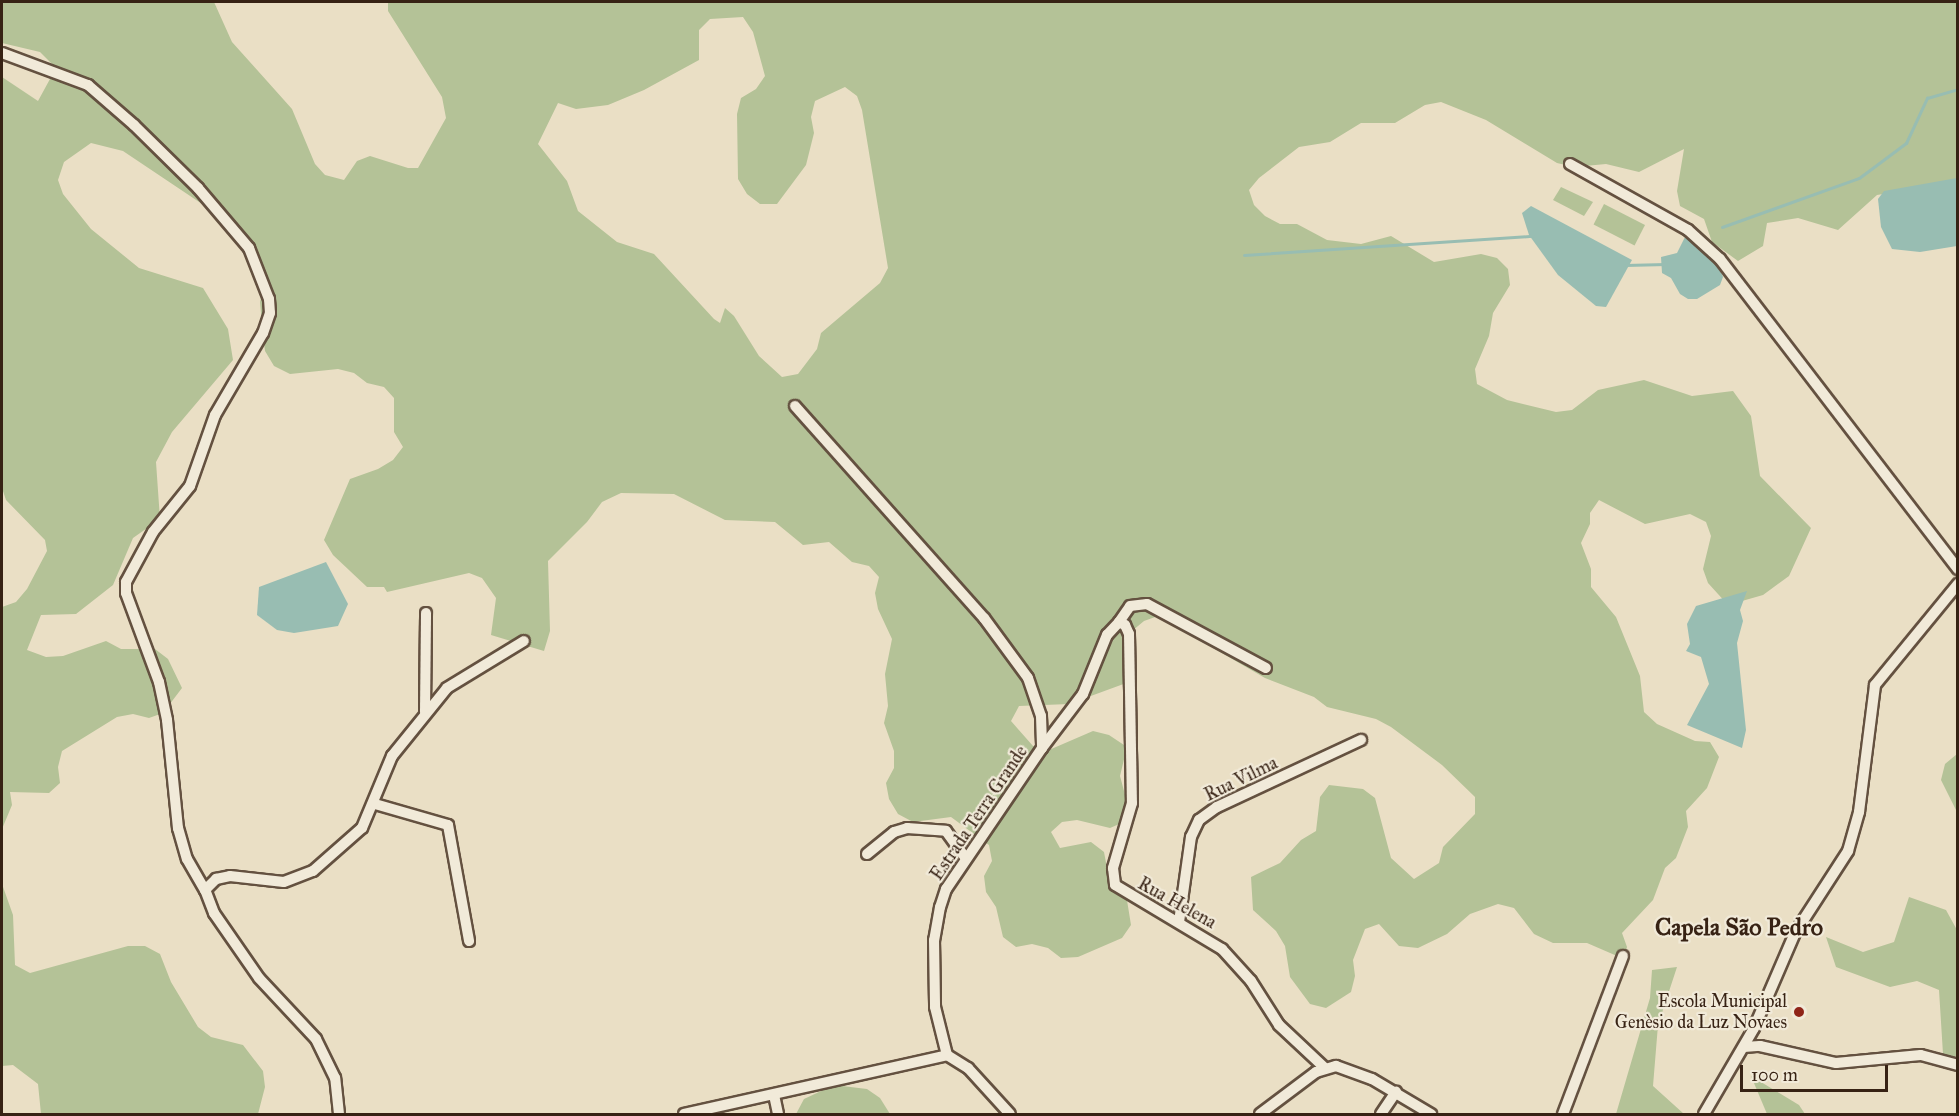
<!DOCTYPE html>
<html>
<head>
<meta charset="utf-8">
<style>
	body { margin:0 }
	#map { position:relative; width:1959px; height:1116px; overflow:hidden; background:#eadfc5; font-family:"IM FELL Great Primer",serif }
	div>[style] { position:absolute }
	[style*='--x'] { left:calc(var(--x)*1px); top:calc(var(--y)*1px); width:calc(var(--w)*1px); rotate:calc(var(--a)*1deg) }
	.green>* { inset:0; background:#b4c297; transform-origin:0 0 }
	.water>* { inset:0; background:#98bdb2 }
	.stream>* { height:3px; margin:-1.5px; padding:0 1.5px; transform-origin:1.5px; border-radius:1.5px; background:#98bdb2 }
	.roads { filter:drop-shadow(2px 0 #645140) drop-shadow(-2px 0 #645140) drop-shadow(0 2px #645140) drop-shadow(0 -2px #645140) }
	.street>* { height:10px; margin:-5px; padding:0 5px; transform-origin:5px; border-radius:5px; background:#f1ead9 }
	.dots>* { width:16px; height:16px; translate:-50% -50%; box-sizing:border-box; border:3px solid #f1ead9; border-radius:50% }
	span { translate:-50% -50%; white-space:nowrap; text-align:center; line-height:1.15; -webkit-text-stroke:4.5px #f1ead9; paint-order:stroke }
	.street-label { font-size:18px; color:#372214 }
	.poi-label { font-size:18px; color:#372214 }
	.right { translate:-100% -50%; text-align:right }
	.district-label { font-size:24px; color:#372214; font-weight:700 }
	.frame { position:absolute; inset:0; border:3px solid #372214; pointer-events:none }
	.scale { position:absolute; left:1740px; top:1065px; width:148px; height:27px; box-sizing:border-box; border:3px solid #372214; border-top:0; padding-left:8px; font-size:18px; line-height:21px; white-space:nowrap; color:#372214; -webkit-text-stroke:4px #f1ead9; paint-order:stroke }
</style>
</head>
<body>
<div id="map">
	<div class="green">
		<div style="clip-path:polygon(evenodd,2px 2px,214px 2px,232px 42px,292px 109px,315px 164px,325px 175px,344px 180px,357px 161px,370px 156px,408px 168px,418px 168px,446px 118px,442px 97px,388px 11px,388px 2px,1957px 2px,1957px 182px,1877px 195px,1838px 230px,1798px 218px,1767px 223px,1763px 246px,1738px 261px,1712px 242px,1704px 219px,1680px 206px,1677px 191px,1684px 149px,1639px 172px,1606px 164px,1574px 167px,1557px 163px,1486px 120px,1441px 102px,1425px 105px,1395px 123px,1361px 123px,1330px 142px,1299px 147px,1259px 178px,1249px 190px,1254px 205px,1265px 216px,1280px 224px,1297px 224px,1327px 240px,1361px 244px,1391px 236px,1434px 262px,1481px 254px,1497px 258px,1508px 269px,1510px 285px,1493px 313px,1489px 336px,1475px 369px,1477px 384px,1507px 400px,1556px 412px,1572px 410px,1598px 390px,1644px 380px,1692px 396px,1733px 391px,1751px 416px,1760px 476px,1811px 528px,1789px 576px,1763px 595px,1728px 605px,1708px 583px,1703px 569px,1711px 536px,1706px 522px,1690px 514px,1645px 524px,1599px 500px,1590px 513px,1590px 524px,1581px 543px,1591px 569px,1591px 587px,1616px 617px,1640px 676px,1644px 712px,1657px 724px,1695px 741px,1710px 742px,1719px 757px,1707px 788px,1686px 811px,1688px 827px,1676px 858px,1665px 868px,1653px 900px,1622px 933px,1627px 947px,1624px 959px,1587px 943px,1553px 943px,1534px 934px,1514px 908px,1498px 904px,1470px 914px,1447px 934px,1418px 948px,1399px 946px,1379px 924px,1365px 929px,1353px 960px,1355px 976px,1351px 992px,1326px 1008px,1310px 1004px,1290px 977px,1285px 946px,1276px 931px,1253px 910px,1251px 877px,1280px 863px,1301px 840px,1316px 831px,1320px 797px,1329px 785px,1363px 789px,1375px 798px,1391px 858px,1414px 879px,1439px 863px,1443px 847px,1475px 814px,1475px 797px,1442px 765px,1391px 727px,1376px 719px,1327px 707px,1314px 697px,1265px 678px,1158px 616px,1144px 621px,1132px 631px,1129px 682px,1069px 704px,1019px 706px,1011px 721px,1033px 746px,1049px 750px,1093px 731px,1109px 735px,1127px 747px,1120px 776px,1128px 806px,1124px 822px,1110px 828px,1077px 820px,1062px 822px,1051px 832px,1060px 848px,1091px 842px,1104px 852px,1107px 868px,1126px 894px,1131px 925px,1122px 938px,1078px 957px,1061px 958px,1048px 948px,1032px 944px,1016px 947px,1003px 937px,996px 907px,986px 892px,984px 876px,992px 861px,989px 845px,951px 817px,913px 822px,898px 814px,889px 799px,886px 783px,894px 768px,894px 751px,884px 723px,888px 706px,885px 674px,892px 639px,878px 609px,875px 593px,879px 577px,869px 566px,852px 562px,829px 542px,803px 545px,775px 522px,725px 520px,674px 494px,621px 493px,602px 502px,587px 522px,548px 561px,550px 631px,544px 651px,491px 635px,496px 598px,482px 578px,469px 573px,387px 592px,384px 587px,367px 587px,333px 555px,324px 540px,350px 479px,378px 469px,393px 460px,403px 447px,394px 432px,394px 398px,384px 387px,367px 383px,354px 373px,338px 369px,290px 374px,274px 366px,265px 351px,263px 335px,260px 302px,264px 286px,227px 226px,217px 214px,123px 151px,91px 143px,64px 162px,58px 180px,63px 194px,91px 229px,139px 268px,203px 288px,228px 329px,233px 360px,172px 432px,156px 462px,160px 519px,133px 538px,113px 585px,76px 614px,41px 615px,27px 650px,46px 657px,63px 656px,106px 641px,121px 649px,155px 649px,168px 659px,182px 688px,163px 713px,149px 718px,133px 714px,117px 717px,62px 751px,58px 767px,60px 783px,49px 793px,10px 792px,12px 805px,2px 829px,2px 607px,16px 602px,27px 589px,47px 551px,45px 540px,6px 500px,2px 488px,2px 77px,38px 101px,56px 68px,40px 52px,2px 43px,2px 2px,743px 17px,753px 32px,765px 76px,756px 89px,741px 98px,737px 114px,738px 179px,747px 194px,760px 204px,777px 204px,806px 165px,814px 133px,811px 117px,815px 101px,845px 87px,857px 96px,862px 110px,888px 268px,880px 283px,821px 333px,817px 349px,798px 374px,782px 377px,759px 356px,734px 316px,725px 308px,720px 323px,714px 319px,654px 254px,617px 242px,578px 211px,567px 181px,538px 144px,558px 103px,576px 109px,608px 105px,644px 90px,699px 60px,699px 30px,710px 19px,743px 17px)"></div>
		<div style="clip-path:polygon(1561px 187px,1593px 202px,1584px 216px,1553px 200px)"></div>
		<div style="left:1604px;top:204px;width:46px;height:23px;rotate:27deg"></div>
		<div style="clip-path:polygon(1957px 754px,1958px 754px,1957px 812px,1941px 780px,1945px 764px)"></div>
		<div style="clip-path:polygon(2px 884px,13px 915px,15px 965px,30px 973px,128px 946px,145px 946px,160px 954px,171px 982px,198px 1027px,211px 1037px,243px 1045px,263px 1071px,265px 1087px,258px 1114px,41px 1114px,38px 1084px,13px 1065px,2px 1066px)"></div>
		<div style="clip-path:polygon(1909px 897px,1946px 910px,1957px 930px,1957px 1057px,1943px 1054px,1939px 990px,1917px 981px,1890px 987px,1836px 967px,1826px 937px,1863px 952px,1894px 942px)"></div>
		<div style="clip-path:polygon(1677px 967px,1658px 1025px,1653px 1086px,1684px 1114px,1616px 1114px,1650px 998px,1652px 970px)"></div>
		<div style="clip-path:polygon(1751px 1076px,1799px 1105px,1805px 1114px,1767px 1114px)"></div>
		<div style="clip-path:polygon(834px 1085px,867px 1089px,880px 1098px,890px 1114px,796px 1114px,804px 1099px)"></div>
	</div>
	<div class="water">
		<div style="clip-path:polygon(1957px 178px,1957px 246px,1920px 252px,1892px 249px,1881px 227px,1878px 199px,1884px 191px)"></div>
		<div style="clip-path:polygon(1531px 206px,1632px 260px,1606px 307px,1596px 306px,1558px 275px,1529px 235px,1522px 213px)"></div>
		<div style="clip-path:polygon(1685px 237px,1719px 266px,1723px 277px,1720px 285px,1697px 299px,1688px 299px,1680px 294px,1671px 278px,1662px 273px,1661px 257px,1677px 253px)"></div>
		<div style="clip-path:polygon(326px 562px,348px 604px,338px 626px,294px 633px,277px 630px,257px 615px,259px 587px)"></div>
		<div style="clip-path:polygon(1747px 591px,1740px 610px,1743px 621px,1737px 643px,1746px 730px,1742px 748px,1687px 725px,1709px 684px,1701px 657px,1686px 651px,1690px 644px,1687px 624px,1696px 606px)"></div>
	</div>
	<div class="stream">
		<div style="--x:1722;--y:227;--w:145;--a:-19.7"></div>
		<div style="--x:1859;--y:178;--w:59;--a:-36.7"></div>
		<div style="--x:1906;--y:143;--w:50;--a:-65"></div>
		<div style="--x:1927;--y:98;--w:32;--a:-16"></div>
		<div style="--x:1244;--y:255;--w:289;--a:-3.8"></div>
		<div style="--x:1625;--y:265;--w:41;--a:-1.4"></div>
	</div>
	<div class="roads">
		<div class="street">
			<div style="--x:2;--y:53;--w:92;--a:20.4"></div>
			<div style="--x:88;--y:85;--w:61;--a:41"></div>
			<div style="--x:134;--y:125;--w:90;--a:44.5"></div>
			<div style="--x:198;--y:188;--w:79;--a:49.6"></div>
			<div style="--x:249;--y:248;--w:55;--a:68.6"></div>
			<div style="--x:269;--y:299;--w:14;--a:86"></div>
			<div style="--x:270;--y:313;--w:21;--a:109"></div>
			<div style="--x:263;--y:333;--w:95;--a:120.3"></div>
			<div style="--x:215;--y:415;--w:75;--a:109.4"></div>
			<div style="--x:190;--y:486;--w:59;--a:128.8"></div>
			<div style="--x:153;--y:532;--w:57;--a:118.4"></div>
			<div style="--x:126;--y:582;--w:11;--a:90"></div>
			<div style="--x:126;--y:593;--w:95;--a:69.7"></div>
			<div style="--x:159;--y:682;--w:39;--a:78"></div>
			<div style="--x:167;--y:720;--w:109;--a:84.2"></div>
			<div style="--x:178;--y:828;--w:32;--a:74"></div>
			<div style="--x:187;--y:859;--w:36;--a:60"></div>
			<div style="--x:1570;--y:164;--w:135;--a:29.2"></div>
			<div style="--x:1688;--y:230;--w:43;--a:42.2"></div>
			<div style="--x:1720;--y:259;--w:391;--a:52.5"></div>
			<div style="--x:795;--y:406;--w:284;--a:48.3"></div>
			<div style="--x:984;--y:618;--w:74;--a:53.7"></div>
			<div style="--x:1028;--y:678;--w:40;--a:71.1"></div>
			<div style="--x:1041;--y:716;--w:32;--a:88"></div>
			<div style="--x:1042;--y:748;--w:171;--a:124.2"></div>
			<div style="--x:946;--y:889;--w:19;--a:108"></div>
			<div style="--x:940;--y:907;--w:34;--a:100"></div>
			<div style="--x:934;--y:940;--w:67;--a:89.1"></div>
			<div style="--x:935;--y:1007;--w:49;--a:76"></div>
			<div style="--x:1119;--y:622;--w:19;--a:-55"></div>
			<div style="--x:1130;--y:606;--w:17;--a:-7"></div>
			<div style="--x:1147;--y:604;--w:135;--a:28.3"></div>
			<div style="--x:425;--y:712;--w:99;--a:-89.4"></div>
			<div style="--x:1042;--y:748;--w:68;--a:-52.8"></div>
			<div style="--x:1083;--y:694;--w:64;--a:-67.9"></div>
			<div style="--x:1107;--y:635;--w:18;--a:-47"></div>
			<div style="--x:1119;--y:622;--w:7;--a:27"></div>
			<div style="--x:1125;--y:625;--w:10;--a:66"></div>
			<div style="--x:1129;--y:634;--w:169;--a:89"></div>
			<div style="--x:1132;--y:803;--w:68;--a:106.3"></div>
			<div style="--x:1113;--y:868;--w:17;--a:83"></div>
			<div style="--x:1115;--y:885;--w:125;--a:30.9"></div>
			<div style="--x:1222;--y:949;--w:43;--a:47.8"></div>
			<div style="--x:1251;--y:981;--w:52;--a:57.5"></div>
			<div style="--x:1279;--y:1025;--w:63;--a:43.1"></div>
			<div style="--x:375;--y:804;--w:76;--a:16"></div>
			<div style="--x:448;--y:825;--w:118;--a:79.7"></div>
			<div style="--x:867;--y:854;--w:35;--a:-39"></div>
			<div style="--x:894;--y:832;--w:14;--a:-17"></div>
			<div style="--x:907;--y:828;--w:39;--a:4"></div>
			<div style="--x:946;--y:831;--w:34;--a:54"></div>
			<div style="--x:1179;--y:922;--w:86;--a:-82"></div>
			<div style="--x:1191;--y:837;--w:19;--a:-65"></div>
			<div style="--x:1199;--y:820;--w:22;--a:-36"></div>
			<div style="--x:1217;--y:807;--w:159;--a:-25"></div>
			<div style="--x:1744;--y:1047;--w:16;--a:-4"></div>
			<div style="--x:1760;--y:1046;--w:78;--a:12.6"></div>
			<div style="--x:1836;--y:1063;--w:85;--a:-5.4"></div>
			<div style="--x:1921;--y:1055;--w:38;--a:15"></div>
			<div style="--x:774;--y:1095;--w:19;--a:78"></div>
			<div style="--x:339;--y:1114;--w:36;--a:-96"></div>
			<div style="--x:335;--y:1078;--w:43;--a:-116"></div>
			<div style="--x:316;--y:1039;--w:83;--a:-133.1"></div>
			<div style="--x:259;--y:978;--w:79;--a:-124.7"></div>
			<div style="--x:214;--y:913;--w:25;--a:-111"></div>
			<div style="--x:205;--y:890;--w:16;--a:-45"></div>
			<div style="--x:216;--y:879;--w:14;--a:-12"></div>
			<div style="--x:230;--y:876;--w:54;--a:6.3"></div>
			<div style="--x:284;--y:882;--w:31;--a:-21"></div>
			<div style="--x:313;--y:871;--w:65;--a:-41.3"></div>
			<div style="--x:362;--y:828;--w:78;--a:-67.4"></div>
			<div style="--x:392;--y:756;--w:87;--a:-51"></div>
			<div style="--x:447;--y:688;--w:90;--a:-31.4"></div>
			<div style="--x:684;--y:1114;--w:270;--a:-12.6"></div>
			<div style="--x:947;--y:1055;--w:25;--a:32"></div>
			<div style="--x:968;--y:1068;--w:62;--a:47.6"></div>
			<div style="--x:1260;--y:1114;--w:70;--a:-36.9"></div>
			<div style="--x:1316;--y:1072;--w:21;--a:-17"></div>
			<div style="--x:1336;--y:1066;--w:38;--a:20"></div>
			<div style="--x:1372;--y:1079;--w:69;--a:30.7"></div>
			<div style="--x:1381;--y:1114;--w:27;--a:-56"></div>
			<div style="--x:1563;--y:1114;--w:169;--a:-69.2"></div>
			<div style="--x:1704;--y:1114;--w:99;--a:-59.8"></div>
			<div style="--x:1754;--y:1028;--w:103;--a:-66.7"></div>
			<div style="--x:1795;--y:933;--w:98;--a:-57.1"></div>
			<div style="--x:1848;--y:851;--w:41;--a:-74.2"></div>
			<div style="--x:1859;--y:812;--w:128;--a:-82.8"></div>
			<div style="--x:1875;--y:685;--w:131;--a:-50.6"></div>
		</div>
	</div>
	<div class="dots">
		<div style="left:1799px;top:1012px;background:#8f2418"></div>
	</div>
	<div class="street-label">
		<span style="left:1241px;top:779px;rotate:-26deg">Rua Vilma</span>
		<span style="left:979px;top:813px;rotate:-56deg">Estrada Terra Grande</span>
		<span style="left:1177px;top:903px;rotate:29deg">Rua Helena</span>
	</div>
	<div class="poi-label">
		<span class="right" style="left:1787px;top:1012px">Escola Municipal<br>Genèsio da Luz Novaes</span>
	</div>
	<div class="district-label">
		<span style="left:1739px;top:928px">Capela São Pedro</span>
	</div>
	<div class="frame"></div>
	<div class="scale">100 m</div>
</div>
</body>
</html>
